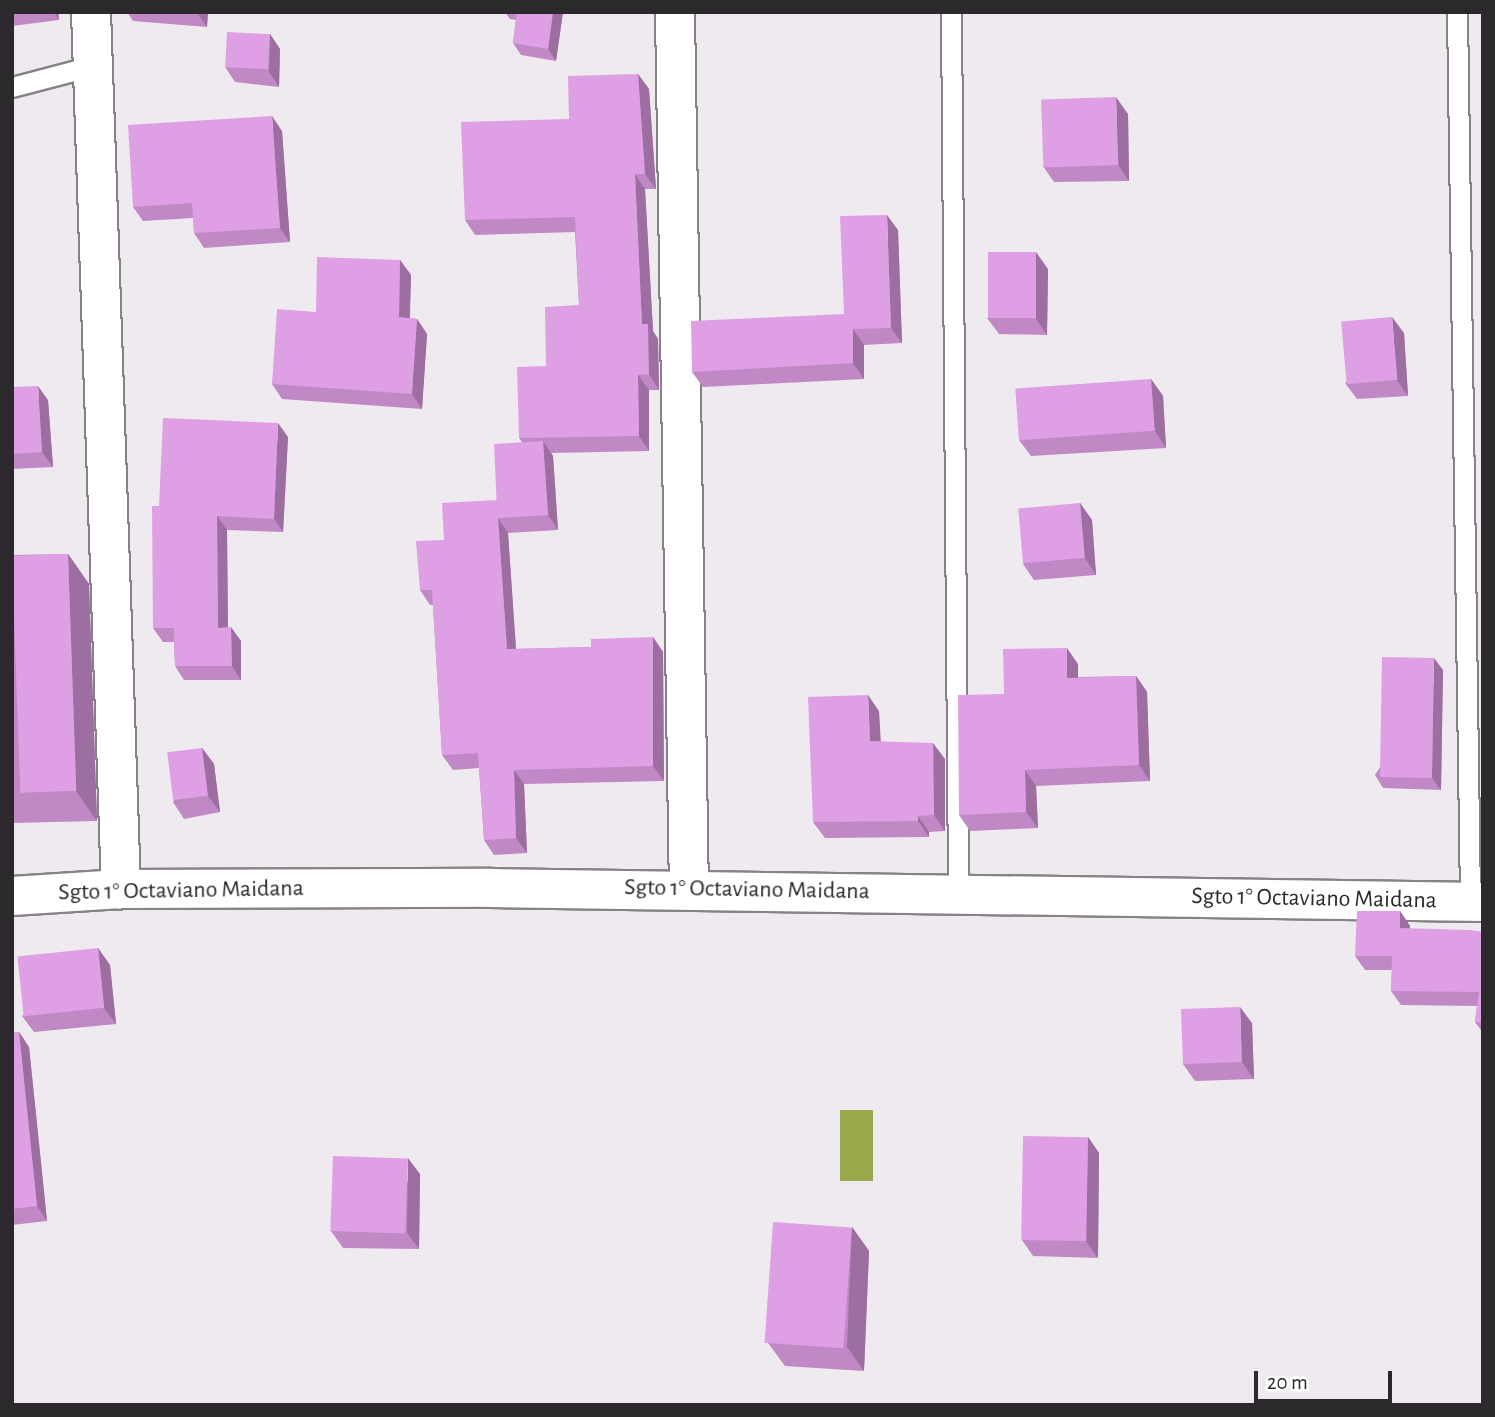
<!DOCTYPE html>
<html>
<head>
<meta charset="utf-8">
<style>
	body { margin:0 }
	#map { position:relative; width:1495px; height:1417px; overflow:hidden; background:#efeaef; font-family:"Alegreya Sans",sans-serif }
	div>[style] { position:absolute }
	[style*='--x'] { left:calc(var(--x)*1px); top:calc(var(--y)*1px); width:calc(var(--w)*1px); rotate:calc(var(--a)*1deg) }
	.water>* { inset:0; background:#9aa84c; transform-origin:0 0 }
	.roads { filter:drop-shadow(2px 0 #868286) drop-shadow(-2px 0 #868286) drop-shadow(0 2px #868286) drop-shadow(0 -2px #868286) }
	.lane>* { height:19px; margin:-9.5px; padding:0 9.5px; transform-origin:9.5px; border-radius:9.5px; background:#fff }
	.street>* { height:38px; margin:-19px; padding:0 19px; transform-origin:19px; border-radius:19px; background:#fff }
	.secondary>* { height:38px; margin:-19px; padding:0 19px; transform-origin:19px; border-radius:19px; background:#fff }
	.wall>* { inset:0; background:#c089c5 }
	.shaded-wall>* { inset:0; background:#9c6fa0 }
	.building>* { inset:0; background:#df9fe5; transform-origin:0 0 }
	span { translate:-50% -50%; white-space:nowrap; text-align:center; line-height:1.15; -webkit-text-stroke:5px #fff; paint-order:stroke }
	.street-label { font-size:24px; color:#2b292b }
	.frame { position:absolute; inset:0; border:14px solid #2b292b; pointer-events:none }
	.scale { position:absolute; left:1254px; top:1371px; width:138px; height:32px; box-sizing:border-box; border:4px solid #2b292b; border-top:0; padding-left:9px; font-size:21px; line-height:24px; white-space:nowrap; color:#2b292b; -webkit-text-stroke:5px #fff; paint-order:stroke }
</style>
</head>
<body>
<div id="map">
	<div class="water">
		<div style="left:840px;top:1110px;width:33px;height:71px"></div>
	</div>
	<div class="roads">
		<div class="lane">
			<div style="--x:951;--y:12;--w:881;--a:89.54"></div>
			<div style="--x:1457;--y:12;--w:890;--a:89.16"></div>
			<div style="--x:12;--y:87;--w:83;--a:-14.7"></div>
		</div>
		<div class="street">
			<div style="--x:91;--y:12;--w:878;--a:88.04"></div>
			<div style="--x:675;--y:12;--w:877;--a:89.09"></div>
		</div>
		<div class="secondary">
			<div style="--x:12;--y:896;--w:109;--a:-3.7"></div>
			<div style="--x:121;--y:889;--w:370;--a:-0.2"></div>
			<div style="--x:491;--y:888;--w:992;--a:0.81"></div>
		</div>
	</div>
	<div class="wall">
		<div style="clip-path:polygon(12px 12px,58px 12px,59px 20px,12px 26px)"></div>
		<div style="clip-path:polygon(127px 12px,208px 12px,207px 27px,133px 21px)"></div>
		<div style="clip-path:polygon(505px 12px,563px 12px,556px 61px,521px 55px,513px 43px,516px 20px,510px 19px)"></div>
		<div style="clip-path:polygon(270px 34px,280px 49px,279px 87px,235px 82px,225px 67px)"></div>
		<div style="clip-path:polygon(638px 74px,649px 89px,656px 189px,645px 189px,653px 331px,658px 339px,659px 390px,649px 390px,649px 451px,551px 453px,553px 456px,558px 530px,508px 533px,516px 649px,591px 647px,653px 637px,663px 652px,664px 781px,524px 784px,527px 853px,494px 855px,484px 840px,479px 768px,453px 770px,442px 755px,433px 605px,430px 605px,420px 590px,444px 540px,497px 500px,522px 442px,519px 438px,546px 366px,579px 305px,575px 232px,475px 235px,465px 220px,569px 119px)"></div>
		<div style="clip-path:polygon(1128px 114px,1129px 181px,1054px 182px,1043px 166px)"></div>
		<div style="clip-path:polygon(282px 131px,290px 242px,204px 248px,194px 233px,193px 218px,143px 221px,133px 207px)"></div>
		<div style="clip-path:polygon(898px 230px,902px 343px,864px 345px,864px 379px,703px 387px,692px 372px,844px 314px)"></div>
		<div style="clip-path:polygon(400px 260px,411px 275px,410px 318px,417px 319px,427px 334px,422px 409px,282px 399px,272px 384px,316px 312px)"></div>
		<div style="clip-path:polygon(1048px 269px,1047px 335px,999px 334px,987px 318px)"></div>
		<div style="clip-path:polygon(1404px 333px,1408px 396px,1357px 399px,1345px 383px)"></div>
		<div style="clip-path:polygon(1151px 379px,1163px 396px,1166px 448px,1031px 456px,1019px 440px)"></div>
		<div style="clip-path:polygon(12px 387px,48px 400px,53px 467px,12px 469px)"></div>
		<div style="clip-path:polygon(288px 437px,283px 532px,227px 530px,228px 627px,241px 641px,241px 680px,184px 680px,175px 666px,174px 642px,163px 642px,153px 628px,159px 506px)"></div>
		<div style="clip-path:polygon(1080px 503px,1092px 520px,1096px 575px,1034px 580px,1023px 564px)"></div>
		<div style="clip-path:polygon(68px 554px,89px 584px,97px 821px,12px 823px,12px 555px)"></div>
		<div style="clip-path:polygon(1078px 664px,1078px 677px,1136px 676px,1147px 692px,1150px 781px,1036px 786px,1038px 828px,970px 831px,959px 815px,1004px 694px)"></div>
		<div style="clip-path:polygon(1443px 670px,1441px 790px,1383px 788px,1375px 775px)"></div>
		<div style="clip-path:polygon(879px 711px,881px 742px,945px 759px,945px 831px,929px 832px,929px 837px,825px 838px,813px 822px)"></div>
		<div style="clip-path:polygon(202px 748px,214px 764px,220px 812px,184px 819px,173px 802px)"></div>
		<div style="clip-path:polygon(1400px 911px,1410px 926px,1410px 929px,1483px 932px,1483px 1033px,1475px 1022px,1477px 1006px,1401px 1005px,1391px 991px,1392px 970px,1365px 970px,1355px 956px)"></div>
		<div style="clip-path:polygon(98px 948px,110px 965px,116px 1024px,34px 1032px,22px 1016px)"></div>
		<div style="clip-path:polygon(1252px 1023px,1254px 1079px,1195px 1081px,1183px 1064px)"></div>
		<div style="clip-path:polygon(19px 1032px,29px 1047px,47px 1221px,12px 1225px,12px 1033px)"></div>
		<div style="clip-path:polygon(1088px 1137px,1099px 1153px,1098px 1258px,1033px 1256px,1022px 1240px)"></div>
		<div style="clip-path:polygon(420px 1174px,419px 1249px,343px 1248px,331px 1231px)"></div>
		<div style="clip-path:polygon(852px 1227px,869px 1251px,864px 1371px,785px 1366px,768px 1343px)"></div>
	</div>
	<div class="shaded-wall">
		<div style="clip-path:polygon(54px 12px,58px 12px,59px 20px)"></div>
		<div style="clip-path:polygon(198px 12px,208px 12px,207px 27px,198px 14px)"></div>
		<div style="clip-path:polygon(553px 12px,563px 12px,556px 61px,548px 49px)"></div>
		<div style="clip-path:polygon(270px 34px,280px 49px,279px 87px,269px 72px)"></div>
		<div style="clip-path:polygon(638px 74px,649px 89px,656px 189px,645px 174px)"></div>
		<div style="clip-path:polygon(1116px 97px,1128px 114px,1129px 181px,1118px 165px)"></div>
		<div style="clip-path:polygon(272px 116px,282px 131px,290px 242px,280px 228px)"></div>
		<div style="clip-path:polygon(635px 174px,645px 189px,653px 331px,658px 339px,659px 390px,649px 374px,642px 324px)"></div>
		<div style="clip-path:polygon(887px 215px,898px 230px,902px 343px,891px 328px)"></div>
		<div style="clip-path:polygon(1036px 252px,1048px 269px,1047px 335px,1036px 319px)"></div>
		<div style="clip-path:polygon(400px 260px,411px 275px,409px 333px,399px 317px)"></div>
		<div style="clip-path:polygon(1392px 317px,1404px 333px,1408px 396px,1397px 380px)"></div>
		<div style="clip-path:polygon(417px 319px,427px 334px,422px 409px,412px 394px)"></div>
		<div style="clip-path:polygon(853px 329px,864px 345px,864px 379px,853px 363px)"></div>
		<div style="clip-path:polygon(638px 375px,649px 390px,649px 451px,639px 436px)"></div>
		<div style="clip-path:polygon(1151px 379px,1163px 396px,1166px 448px,1155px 431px)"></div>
		<div style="clip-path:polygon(38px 386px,48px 400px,53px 467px,42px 452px)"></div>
		<div style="clip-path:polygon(278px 423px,288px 437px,283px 532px,274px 519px)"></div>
		<div style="clip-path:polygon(543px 441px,553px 456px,558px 530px,548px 515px)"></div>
		<div style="clip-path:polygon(1080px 503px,1092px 520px,1096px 575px,1085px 558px)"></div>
		<div style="clip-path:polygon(217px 516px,227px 530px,228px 641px,218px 628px)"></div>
		<div style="clip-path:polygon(498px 518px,508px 533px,517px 664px,507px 649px)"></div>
		<div style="clip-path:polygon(68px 554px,89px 584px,97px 821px,76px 791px)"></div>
		<div style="clip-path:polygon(231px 627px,241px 641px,241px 680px,232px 666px)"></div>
		<div style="clip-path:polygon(653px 637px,663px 652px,664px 781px,653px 766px)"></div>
		<div style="clip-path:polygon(1067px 648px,1078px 664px,1078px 694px,1067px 678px)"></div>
		<div style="clip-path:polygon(1434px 658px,1443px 670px,1441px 790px,1432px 778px)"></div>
		<div style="clip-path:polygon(1136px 676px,1147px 692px,1150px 781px,1139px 765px)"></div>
		<div style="clip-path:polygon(868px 695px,879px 711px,881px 758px,870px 741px)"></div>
		<div style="clip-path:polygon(933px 743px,945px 759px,945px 831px,934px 815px)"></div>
		<div style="clip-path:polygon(202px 748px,214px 764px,220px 812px,208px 796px)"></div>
		<div style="clip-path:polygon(514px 770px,524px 784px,527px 853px,516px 838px)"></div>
		<div style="clip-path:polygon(1025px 770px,1036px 786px,1038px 828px,1026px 812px)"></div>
		<div style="clip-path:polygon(918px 816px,929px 832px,929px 837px,918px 821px)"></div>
		<div style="clip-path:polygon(1400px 911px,1410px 926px,1410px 942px,1400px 928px)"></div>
		<div style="clip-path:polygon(98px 948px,110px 965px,116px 1024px,104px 1008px)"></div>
		<div style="clip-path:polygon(1240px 1007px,1252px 1023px,1254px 1079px,1242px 1062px)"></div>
		<div style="clip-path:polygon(19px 1032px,29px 1047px,47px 1221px,37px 1206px)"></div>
		<div style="clip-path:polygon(1088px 1137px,1099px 1153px,1098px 1258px,1086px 1241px)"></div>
		<div style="clip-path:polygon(408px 1158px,420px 1174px,419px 1249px,407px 1233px)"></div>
		<div style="clip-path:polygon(852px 1227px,869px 1251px,864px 1371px,847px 1347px)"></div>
	</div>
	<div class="building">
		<div style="clip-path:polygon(170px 12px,198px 12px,198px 14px)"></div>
		<div style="clip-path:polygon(517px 12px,553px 12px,548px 49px,513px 43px)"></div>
		<div style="left:227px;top:32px;width:43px;height:35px;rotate:3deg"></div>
		<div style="clip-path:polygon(638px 74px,645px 174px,635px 174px,642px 324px,648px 324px,649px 374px,638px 375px,639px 436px,519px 438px,517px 367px,546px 366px,545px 307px,579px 305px,575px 217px,465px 220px,461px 122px,569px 119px,568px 76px)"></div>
		<div style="left:1116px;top:97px;width:68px;height:75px;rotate:88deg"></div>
		<div style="clip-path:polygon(272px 116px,280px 228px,194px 233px,192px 203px,133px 207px,128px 125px)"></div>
		<div style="clip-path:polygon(887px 215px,891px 328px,853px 329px,853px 363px,692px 372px,691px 321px,844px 314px,840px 216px)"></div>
		<div style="left:988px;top:252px;width:48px;height:66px"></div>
		<div style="clip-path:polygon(317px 257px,400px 260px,399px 317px,417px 319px,412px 394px,272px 384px,277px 309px,316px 312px)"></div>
		<div style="left:1392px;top:317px;width:63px;height:51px;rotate:85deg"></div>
		<div style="left:1151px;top:379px;width:52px;height:136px;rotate:86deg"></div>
		<div style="clip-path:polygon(38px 386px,42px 452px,12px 454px,12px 387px)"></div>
		<div style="clip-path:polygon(163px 418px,278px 423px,274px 519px,217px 516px,218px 628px,231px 627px,232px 666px,175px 666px,174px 628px,153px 628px,152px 506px,159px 506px)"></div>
		<div style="clip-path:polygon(543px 441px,548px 515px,498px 518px,507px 649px,591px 647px,591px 639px,653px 637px,653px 766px,514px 770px,516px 838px,484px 840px,478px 753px,442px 755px,432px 590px,420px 590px,416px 541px,444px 540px,442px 503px,497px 500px,497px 509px,494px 444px)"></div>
		<div style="left:1080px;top:503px;width:55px;height:62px;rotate:85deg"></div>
		<div style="left:68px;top:554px;width:237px;height:56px;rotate:88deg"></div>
		<div style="clip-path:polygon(1067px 648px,1067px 678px,1136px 676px,1139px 765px,1025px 770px,1026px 812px,959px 815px,958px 695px,1004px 694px,1003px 649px)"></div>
		<div style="left:1434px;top:658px;width:120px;height:52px;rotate:91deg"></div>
		<div style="clip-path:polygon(868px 695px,870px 741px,933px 743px,934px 815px,918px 816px,918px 821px,813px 822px,808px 697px)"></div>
		<div style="left:202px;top:748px;width:48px;height:35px;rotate:83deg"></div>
		<div style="clip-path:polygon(1357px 911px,1400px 911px,1400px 928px,1470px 930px,1483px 932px,1483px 1023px,1475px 1022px,1479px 992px,1391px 991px,1392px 956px,1355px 956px)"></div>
		<div style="left:98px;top:948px;width:60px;height:81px;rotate:84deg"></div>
		<div style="left:1240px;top:1007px;width:55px;height:59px;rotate:88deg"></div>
		<div style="clip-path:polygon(19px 1032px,37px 1206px,12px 1209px,12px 1033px)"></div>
		<div style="left:1023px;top:1136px;width:65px;height:104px;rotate:1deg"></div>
		<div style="left:333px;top:1156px;width:75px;height:75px;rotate:2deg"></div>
		<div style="left:773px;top:1222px;width:79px;height:121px;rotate:4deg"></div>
	</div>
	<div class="street-label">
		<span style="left:747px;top:890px;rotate:1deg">Sgto 1° Octaviano Maidana</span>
		<span style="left:181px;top:891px;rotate:-1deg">Sgto 1° Octaviano Maidana</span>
		<span style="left:1314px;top:899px;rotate:1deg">Sgto 1° Octaviano Maidana</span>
	</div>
	<div class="frame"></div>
	<div class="scale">20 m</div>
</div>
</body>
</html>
